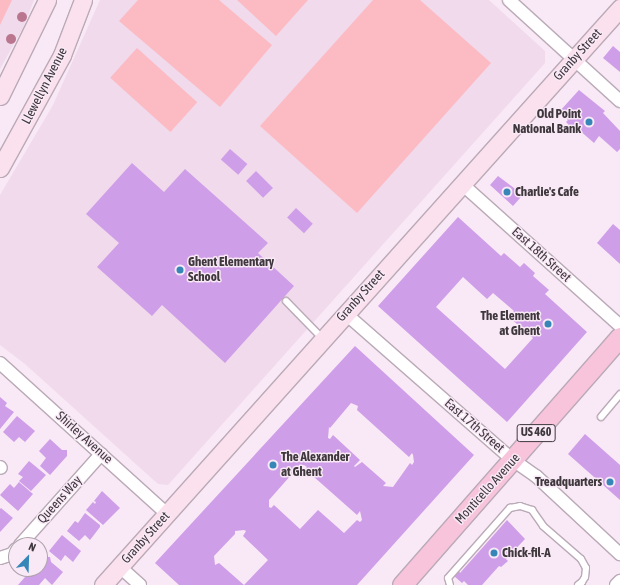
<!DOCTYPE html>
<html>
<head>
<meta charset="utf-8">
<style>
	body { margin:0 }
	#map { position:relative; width:620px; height:585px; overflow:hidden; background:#f9e8f6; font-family:"Asap Condensed",sans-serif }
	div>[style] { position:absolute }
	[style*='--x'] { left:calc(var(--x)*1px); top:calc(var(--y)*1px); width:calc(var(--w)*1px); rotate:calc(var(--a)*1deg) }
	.built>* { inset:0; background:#f0daec }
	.green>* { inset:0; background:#fcbac3; transform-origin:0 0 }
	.building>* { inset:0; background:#cf9ee8; transform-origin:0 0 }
	.roads { filter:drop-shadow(1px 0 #baaab7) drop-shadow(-1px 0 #baaab7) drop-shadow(0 1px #baaab7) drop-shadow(0 -1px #baaab7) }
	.lane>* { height:6px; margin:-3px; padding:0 3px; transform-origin:3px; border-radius:3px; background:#fff }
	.street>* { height:12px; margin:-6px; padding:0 6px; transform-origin:6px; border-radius:6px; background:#fff }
	.secondary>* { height:17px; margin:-8.5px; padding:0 8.5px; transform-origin:8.5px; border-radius:8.5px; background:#fbe1ed }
	.primary>* { height:19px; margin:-9.5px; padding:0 9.5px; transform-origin:9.5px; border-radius:9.5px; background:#f8c4dc }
	.trees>* { width:10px; height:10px; margin:-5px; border-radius:50%; background:#bb768f }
	.dots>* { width:11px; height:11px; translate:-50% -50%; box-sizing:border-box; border:2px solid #f9e8f6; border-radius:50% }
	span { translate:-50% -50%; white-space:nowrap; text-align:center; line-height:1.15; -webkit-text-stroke:3px #f9e8f6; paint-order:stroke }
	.shield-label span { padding:1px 3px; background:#f9e8f6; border:1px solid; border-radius:3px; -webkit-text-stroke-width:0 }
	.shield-label { font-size:12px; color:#3e383d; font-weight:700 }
	.street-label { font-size:13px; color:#3e383d }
	.poi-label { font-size:13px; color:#3e383d; font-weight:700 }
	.right { translate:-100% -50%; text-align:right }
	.left { translate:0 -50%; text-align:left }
	.north { position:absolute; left:8px; top:537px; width:40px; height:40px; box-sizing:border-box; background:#f9e8f6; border:1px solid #aea2ac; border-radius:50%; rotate:23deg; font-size:11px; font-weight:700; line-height:16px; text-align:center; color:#3e383d }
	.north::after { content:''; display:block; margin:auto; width:14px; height:18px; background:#3687b8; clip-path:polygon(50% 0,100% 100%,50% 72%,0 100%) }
</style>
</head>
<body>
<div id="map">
	<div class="built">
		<div style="clip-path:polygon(0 0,34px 0,23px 28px,0 69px)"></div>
		<div style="clip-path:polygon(100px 0,489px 0,545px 51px,545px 63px,168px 485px,158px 484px,25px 364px,0 345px,0 195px,53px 105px)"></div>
	</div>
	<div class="green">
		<div style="clip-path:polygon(0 0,12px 0,0 25px)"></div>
		<div style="clip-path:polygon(138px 0,219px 0,272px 45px,220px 107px,119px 21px)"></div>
		<div style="clip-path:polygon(237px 0,308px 0,276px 36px)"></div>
		<div style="clip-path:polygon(373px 0,420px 0,491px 63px,357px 213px,260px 126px)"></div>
		<div style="left:137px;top:48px;width:81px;height:40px;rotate:42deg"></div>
	</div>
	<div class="building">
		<div style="clip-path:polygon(613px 46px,620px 52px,620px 72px,603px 58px)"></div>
		<div style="clip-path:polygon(579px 90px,605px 111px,603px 113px,620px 131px,620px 149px,617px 152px,599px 136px,594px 143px,578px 129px,576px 132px,566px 122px,568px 120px,559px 112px)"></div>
		<div style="left:230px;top:149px;width:23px;height:14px;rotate:41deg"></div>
		<div style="clip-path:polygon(132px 163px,164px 192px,185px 169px,268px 243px,258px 253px,294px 286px,225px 363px,162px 305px,152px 316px,97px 267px,119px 243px,86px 214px)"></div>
		<div style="left:256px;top:171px;width:24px;height:14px;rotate:45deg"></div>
		<div style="clip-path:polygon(498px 176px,518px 191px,516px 193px,521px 197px,513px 206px,490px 185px)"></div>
		<div style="left:296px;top:208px;width:23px;height:13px;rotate:43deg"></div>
		<div style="clip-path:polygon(evenodd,458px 217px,501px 256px,504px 253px,520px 267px,524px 263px,535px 273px,533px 276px,549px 290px,545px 294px,587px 332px,507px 422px,378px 306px,458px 217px,463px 277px,487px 299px,493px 293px,514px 311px,509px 317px,533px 338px,505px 369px,436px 307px,463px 277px)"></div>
		<div style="clip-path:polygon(613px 224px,620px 230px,620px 264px,597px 243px)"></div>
		<div style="clip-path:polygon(evenodd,355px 346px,474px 455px,357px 585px,244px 585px,268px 560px,243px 536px,246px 531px,244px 530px,235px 531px,235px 534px,214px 556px,215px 565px,219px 563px,244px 585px,179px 585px,155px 563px,355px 346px,351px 403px,358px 406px,357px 410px,409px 457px,412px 453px,413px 455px,414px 462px,412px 465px,410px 463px,393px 487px,383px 486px,386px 483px,362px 462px,355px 467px,354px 466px,360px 460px,333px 435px,330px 439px,328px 438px,329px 427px,330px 428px,351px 403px,355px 346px,304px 465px,307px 467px,305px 469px,357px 515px,360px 511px,362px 520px,360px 522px,357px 520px,344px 533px,318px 510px,300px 529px,274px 505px,271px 508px,269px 507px,269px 500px,299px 466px,304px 465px)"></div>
		<div style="clip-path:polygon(0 397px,7px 403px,5px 406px,14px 412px,0 429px)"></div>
		<div style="clip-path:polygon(17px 416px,35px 431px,25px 442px,19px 437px,14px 442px,3px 432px)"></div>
		<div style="clip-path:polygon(585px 434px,620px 465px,620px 500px,568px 454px)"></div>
		<div style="clip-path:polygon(50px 439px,62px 450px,67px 450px,67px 456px,50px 475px,40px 466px,46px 458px,39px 451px)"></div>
		<div style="clip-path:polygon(29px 461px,46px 475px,31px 491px,19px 481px,23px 477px,18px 474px)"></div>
		<div style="clip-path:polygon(19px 482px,33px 494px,18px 511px,0 495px,10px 484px,14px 488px)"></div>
		<div style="clip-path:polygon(102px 491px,120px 508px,103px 525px,86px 510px,93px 502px,95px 504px,96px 502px,94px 501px)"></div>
		<div style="clip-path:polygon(1px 508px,13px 518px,0 532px,0 509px)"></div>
		<div style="clip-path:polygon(85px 513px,100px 525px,100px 527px,90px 540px,85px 535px,79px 541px,67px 531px,75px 521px,78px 523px)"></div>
		<div style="clip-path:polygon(507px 520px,525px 539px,506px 559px,508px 561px,501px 567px,499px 566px,482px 585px,468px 585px,464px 581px,462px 583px,454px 576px,459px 571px,460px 573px)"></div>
		<div style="clip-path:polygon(62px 535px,81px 551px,73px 562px,65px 555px,61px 561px,49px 551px)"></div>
		<div style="clip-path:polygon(43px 557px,50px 557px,51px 562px,63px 572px,52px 585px,45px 578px,39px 585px,18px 585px,32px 569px,40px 569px,40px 560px)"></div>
	</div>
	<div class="roads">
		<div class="lane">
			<div style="--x:286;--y:301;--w:52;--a:45.8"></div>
			<div style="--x:601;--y:417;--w:30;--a:-50"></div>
			<div style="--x:450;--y:585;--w:7;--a:-106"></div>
			<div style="--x:448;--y:578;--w:94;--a:-48.5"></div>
			<div style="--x:510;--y:508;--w:10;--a:-11"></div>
			<div style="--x:520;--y:506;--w:13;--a:18"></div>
			<div style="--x:532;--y:510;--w:19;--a:55"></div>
			<div style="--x:543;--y:526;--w:50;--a:41"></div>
			<div style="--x:581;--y:559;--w:10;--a:61"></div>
			<div style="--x:586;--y:568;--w:9;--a:96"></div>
			<div style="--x:585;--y:577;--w:6;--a:121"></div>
			<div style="--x:582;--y:582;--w:5;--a:143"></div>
		</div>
		<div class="street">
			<div style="--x:509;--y:0;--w:150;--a:42.3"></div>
			<div style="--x:462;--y:184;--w:212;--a:41.9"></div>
			<div style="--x:346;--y:314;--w:222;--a:41.2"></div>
			<div style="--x:513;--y:460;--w:28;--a:35"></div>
			<div style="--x:536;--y:476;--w:115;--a:42.9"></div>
			<div style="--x:0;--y:363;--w:225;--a:42.1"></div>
			<div style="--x:0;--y:467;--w:1;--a:45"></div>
			<div style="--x:20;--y:545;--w:122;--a:-48.3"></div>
			<div style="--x:0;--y:558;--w:13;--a:-18"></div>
			<div style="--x:12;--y:554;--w:6;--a:-51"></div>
			<div style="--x:120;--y:567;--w:27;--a:42"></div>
			<div style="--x:616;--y:585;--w:6;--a:-45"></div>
		</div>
		<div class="secondary">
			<div style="--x:0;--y:96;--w:107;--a:-63.9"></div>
			<div style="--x:0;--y:168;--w:129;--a:-61.2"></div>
			<div style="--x:62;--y:55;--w:59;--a:-69.1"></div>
			<div style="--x:103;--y:585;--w:775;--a:-48.14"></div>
		</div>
		<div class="primary">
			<div style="--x:402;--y:585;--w:330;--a:-48.7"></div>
		</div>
	</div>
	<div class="trees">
		<div style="left:22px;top:17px"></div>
		<div style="left:11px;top:39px"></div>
	</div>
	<div class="dots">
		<div style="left:589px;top:122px;background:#3687b8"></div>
		<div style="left:507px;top:192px;background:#3687b8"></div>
		<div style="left:180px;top:270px;background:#3687b8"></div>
		<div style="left:548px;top:324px;background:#3687b8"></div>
		<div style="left:273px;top:465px;background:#3687b8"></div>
		<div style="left:610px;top:482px;background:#3687b8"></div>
		<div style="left:494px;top:553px;background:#3687b8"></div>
	</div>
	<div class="shield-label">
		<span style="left:536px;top:433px">US 460</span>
	</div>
	<div class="street-label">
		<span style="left:578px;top:55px;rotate:-48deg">Granby Street</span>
		<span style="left:45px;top:86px;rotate:-63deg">Llewellyn Avenue</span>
		<span style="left:541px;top:255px;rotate:42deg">East 18th Street</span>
		<span style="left:361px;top:296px;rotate:-48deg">Granby Street</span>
		<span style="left:474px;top:426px;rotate:41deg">East 17th Street</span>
		<span style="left:84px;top:438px;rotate:42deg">Shirley Avenue</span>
		<span style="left:488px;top:489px;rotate:-48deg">Monticello Avenue</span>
		<span style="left:60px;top:500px;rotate:-48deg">Queens Way</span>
		<span style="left:146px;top:538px;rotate:-48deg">Granby Street</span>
	</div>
	<div class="poi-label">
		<span class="right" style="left:581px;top:122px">Old Point<br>National Bank</span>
		<span class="left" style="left:515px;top:192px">Charlie's Cafe</span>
		<span class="left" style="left:188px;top:270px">Ghent Elementary<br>School</span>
		<span class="right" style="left:540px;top:324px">The Element<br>at Ghent</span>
		<span class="left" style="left:281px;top:465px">The Alexander<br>at Ghent</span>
		<span class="right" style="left:602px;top:482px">Treadquarters</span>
		<span class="left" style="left:502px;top:553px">Chick-fil-A</span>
	</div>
	<div class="north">N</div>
</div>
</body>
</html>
